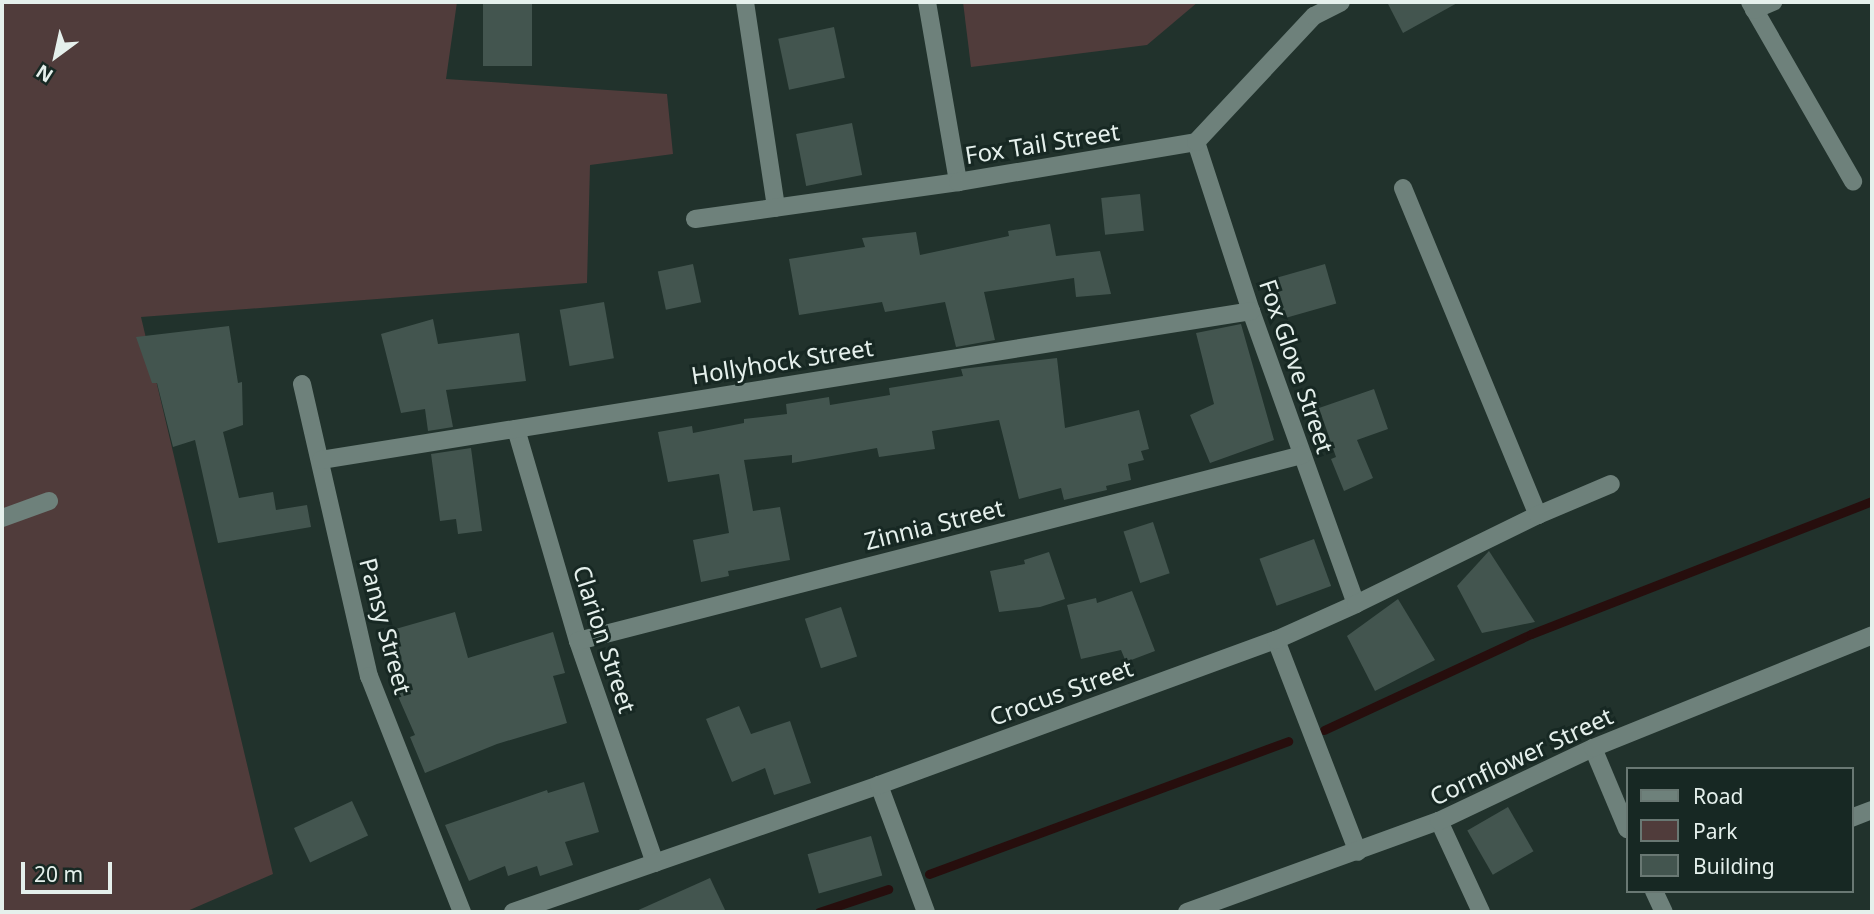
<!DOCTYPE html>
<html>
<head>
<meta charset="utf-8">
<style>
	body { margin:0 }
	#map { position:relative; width:1874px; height:914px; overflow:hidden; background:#21322c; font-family:"Noto Sans",sans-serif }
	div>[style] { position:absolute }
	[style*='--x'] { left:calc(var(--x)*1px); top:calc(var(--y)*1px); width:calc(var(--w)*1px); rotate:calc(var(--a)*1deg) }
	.green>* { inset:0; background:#503c3b }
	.stream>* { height:9px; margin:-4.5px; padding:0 4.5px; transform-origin:4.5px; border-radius:4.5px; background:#270e0d }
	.building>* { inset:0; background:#43554f; transform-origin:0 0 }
	.service>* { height:18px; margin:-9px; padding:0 9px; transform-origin:9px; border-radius:9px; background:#6e817b }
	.minor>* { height:18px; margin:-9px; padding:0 9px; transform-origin:9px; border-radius:9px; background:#6e817b }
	span { translate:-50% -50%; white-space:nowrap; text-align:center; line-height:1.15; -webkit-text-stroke:6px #172823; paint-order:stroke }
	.street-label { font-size:24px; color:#e5f0ec }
	.frame { position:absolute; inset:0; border:4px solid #e5f0ec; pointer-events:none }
	.legend { position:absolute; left:1626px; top:767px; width:228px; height:126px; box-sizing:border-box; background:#172823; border:2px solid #697873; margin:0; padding:9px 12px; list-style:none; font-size:21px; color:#e5f0ec }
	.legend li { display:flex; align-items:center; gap:14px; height:35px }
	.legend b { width:35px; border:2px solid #697873 }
	.north { position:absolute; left:21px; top:21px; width:70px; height:70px; -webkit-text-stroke:5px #172823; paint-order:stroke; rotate:213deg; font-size:19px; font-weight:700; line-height:28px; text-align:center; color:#e5f0ec }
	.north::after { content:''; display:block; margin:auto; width:24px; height:32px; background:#e5f0ec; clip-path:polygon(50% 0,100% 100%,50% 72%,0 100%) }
	.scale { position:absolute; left:21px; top:862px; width:91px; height:32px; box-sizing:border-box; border:4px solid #e5f0ec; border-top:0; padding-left:9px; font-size:21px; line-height:24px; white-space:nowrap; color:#e5f0ec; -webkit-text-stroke:5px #172823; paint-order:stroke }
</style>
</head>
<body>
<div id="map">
	<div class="green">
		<div style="clip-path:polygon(2px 2px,457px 2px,446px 79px,667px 94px,673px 154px,590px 165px,587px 283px,141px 317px,273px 874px,185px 912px,2px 912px)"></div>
		<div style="clip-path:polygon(963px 2px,1198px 2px,1147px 45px,971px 67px)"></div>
	</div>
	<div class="stream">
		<div style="--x:1324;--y:730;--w:228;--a:-24.9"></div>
		<div style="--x:1531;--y:634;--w:366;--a:-21.3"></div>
		<div style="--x:929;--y:874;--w:383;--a:-20.3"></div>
		<div style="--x:819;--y:912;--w:73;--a:-18.4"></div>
	</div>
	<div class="building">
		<div style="left:483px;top:2px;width:49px;height:64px"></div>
		<div style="clip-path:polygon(1387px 2px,1459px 2px,1403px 33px)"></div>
		<div style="left:834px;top:27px;width:52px;height:57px;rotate:78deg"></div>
		<div style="left:852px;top:123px;width:53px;height:57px;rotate:79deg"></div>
		<div style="left:1140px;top:194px;width:37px;height:39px;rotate:84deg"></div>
		<div style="clip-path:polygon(1050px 224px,1056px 256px,1100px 251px,1111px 294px,1076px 297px,1074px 278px,984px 292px,995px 340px,956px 347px,945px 302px,885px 312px,882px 302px,799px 315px,789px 259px,865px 247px,862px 238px,916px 232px,920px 255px,1009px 236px,1008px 231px)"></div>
		<div style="left:693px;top:264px;width:39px;height:36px;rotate:78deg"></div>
		<div style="left:1325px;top:264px;width:41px;height:53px;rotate:74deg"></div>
		<div style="left:604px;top:302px;width:57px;height:45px;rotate:80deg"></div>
		<div style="clip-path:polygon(433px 319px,438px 344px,519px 333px,526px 381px,446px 390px,453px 427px,428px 431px,425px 409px,401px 413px,381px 334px)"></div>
		<div style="clip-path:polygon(1241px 324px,1274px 440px,1210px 463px,1190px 415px,1214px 404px,1196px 333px)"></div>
		<div style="clip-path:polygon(229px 326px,238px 383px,242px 382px,243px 425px,223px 432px,239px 498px,273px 492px,276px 510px,307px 505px,311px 527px,218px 543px,195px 440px,173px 447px,157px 383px,152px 383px,136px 337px)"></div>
		<div style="clip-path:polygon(1057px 358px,1065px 428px,1139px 410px,1149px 449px,1141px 451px,1144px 460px,1128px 464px,1131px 480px,1106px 486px,1107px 490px,1064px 500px,1061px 488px,1019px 499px,999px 420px,932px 431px,935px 449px,879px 457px,877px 448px,792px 463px,792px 455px,744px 460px,753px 511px,780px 507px,790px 560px,728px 571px,729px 576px,701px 582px,693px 540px,729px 533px,719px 474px,668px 482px,658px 432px,692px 426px,693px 433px,744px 423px,744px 419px,787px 414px,786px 404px,829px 397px,830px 405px,890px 395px,889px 388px,963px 376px,961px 369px)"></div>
		<div style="clip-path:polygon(1374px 389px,1388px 429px,1357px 440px,1373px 478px,1344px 491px,1331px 459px,1336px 457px,1319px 408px)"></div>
		<div style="clip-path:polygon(471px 448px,482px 531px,458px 534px,456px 519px,440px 521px,431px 454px)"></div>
		<div style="left:1153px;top:522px;width:54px;height:31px;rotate:72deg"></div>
		<div style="left:1314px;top:539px;width:50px;height:58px;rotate:70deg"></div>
		<div style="clip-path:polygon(1489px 551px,1535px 622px,1482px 633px,1457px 586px)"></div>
		<div style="clip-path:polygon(1049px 552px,1065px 599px,1040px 607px,999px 612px,990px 571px,1025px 564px,1024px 560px)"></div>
		<div style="clip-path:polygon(1132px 591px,1155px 651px,1126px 662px,1121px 650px,1081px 659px,1067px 605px,1096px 598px,1097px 603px)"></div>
		<div style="clip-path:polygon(1398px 599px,1435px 660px,1375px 691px,1347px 636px)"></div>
		<div style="left:841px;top:607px;width:52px;height:38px;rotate:72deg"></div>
		<div style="clip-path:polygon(455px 612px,468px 658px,553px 632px,565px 673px,553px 676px,567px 723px,497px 744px,425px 773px,410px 737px,415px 735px,397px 694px,408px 689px,392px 630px)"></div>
		<div style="clip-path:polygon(739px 706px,751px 734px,790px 721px,811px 783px,774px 795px,765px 768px,732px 782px,706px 719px)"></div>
		<div style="clip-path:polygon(584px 782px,599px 832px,565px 842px,573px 865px,540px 876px,537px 866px,508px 876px,505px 866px,469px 881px,445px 825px,547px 790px,548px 793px)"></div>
		<div style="left:352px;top:801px;width:38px;height:64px;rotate:65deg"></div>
		<div style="left:1508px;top:807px;width:51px;height:47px;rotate:60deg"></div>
		<div style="left:871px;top:836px;width:41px;height:66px;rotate:74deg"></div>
		<div style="clip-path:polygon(710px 878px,726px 912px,634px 912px)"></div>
	</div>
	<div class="service">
		<div style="--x:1403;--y:188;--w:354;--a:67.6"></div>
		<div style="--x:2;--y:518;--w:50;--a:-19.9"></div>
	</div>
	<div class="minor">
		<div style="--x:745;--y:2;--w:208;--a:81.4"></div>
		<div style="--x:927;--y:2;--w:183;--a:80.2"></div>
		<div style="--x:1750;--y:2;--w:207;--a:60.1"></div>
		<div style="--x:1754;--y:10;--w:21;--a:-23"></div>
		<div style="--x:1196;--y:142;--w:178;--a:72"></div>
		<div style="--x:1251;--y:311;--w:311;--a:70.3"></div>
		<div style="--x:695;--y:219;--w:266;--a:-8"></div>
		<div style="--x:958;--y:182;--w:241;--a:-9.5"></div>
		<div style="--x:1196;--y:142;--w:173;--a:-46.9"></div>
		<div style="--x:1314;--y:16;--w:30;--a:-27"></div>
		<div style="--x:302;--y:384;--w:300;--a:77.1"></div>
		<div style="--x:369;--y:676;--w:254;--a:68.5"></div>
		<div style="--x:516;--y:429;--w:221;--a:73.7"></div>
		<div style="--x:578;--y:641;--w:235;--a:70.9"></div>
		<div style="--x:321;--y:460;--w:942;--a:-9.1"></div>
		<div style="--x:1276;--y:640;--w:227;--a:68.9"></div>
		<div style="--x:578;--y:641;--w:748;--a:-14.41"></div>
		<div style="--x:1593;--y:748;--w:88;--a:67.2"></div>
		<div style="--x:879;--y:785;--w:135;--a:69.7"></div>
		<div style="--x:1851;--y:818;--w:22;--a:-21"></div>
		<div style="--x:1439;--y:821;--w:100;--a:65.2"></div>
		<div style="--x:1654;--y:891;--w:23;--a:65"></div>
		<div style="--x:513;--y:912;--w:387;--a:-19.1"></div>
		<div style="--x:879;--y:785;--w:423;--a:-20.1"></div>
		<div style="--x:1276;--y:640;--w:88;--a:-24.2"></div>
		<div style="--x:1356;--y:604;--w:203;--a:-26.1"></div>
		<div style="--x:1538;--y:515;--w:79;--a:-23"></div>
		<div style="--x:1187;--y:912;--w:268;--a:-19.9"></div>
		<div style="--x:1439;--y:821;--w:170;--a:-25.4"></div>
		<div style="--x:1593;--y:748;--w:301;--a:-22"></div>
	</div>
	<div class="street-label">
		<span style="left:1042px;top:143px;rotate:-9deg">Fox Tail Street</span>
		<span style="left:782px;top:361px;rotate:-9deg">Hollyhock Street</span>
		<span style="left:1297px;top:366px;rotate:71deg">Fox Glove Street</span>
		<span style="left:934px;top:524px;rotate:-14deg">Zinnia Street</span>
		<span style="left:386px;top:626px;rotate:75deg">Pansy Street</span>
		<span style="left:605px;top:639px;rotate:72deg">Clarion Street</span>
		<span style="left:1061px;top:692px;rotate:-20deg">Crocus Street</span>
		<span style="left:1521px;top:756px;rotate:-25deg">Cornflower Street</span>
	</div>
	<div class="frame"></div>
	<ul class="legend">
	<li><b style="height:9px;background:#6e817b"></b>Road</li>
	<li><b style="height:19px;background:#503c3b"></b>Park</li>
	<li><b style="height:19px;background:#43554f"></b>Building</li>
	</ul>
	<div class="north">N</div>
	<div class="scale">20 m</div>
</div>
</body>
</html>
